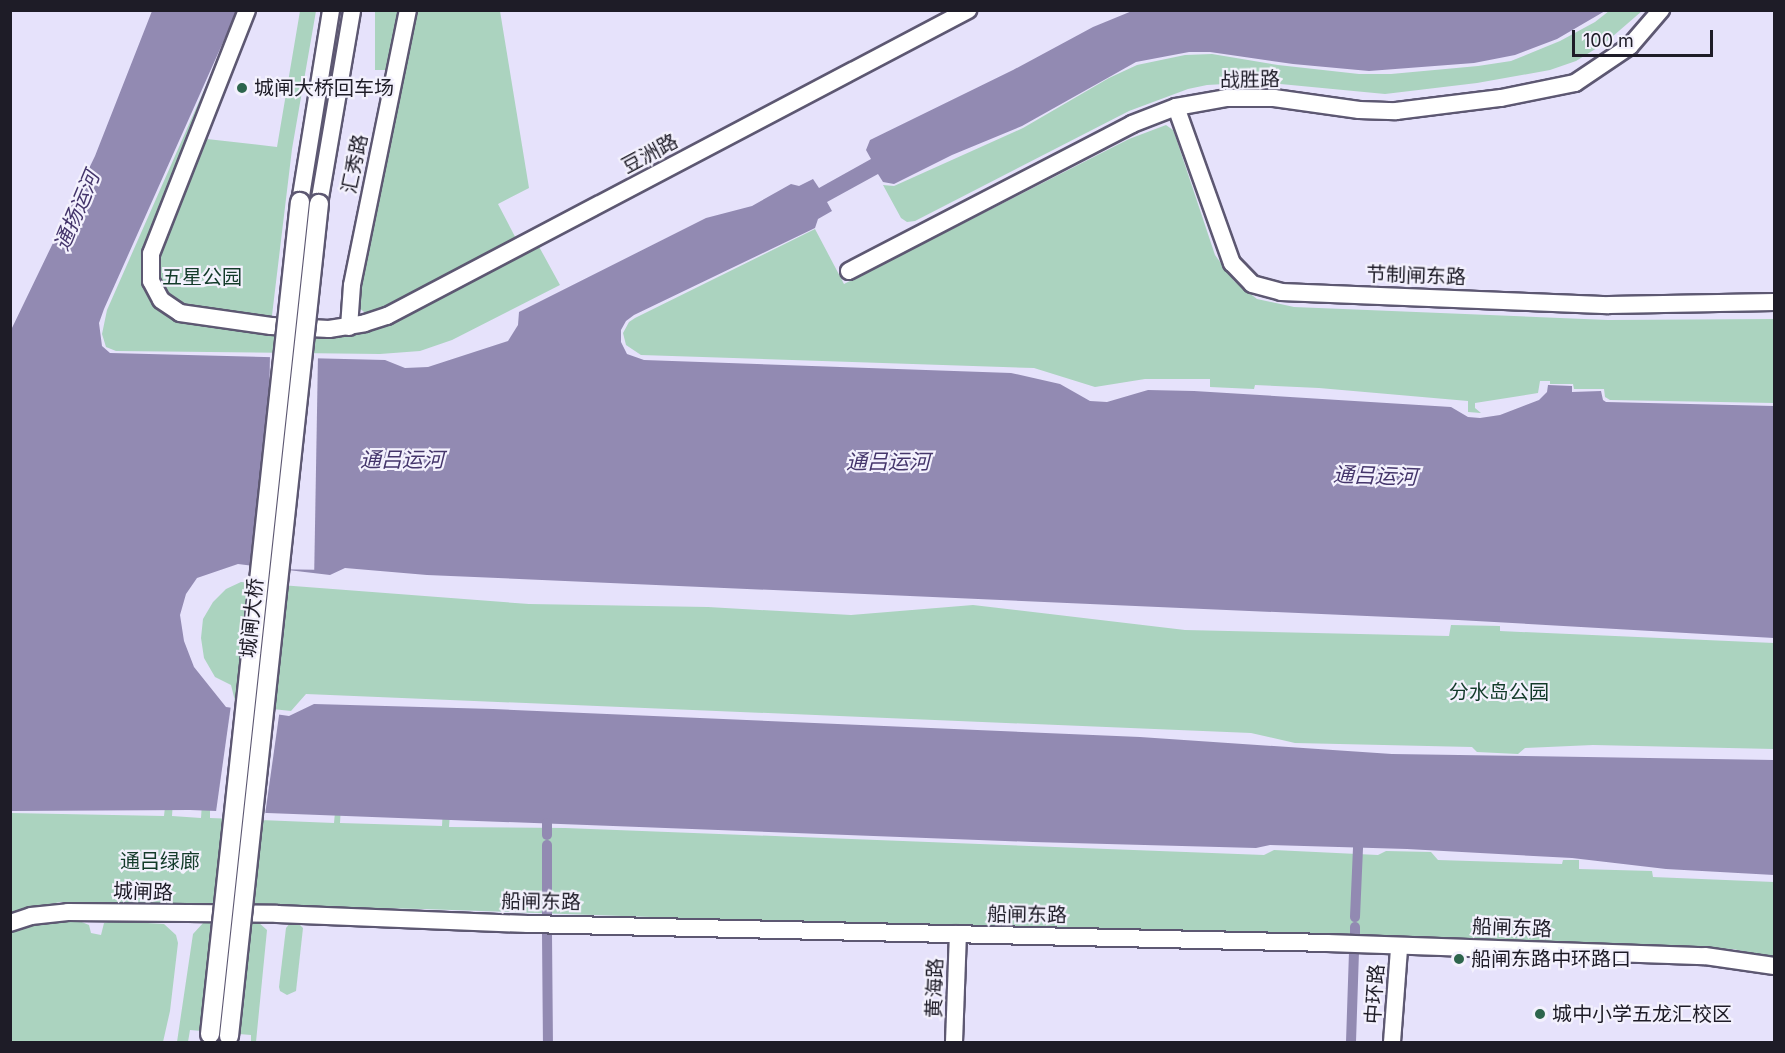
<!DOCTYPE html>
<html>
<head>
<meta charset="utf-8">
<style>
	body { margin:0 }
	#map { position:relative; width:1785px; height:1053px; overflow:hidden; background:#e6e2fb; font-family:Inter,"Noto Sans SC",sans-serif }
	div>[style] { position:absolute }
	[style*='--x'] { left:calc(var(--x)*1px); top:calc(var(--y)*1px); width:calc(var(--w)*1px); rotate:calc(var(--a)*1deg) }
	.green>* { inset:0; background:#abd3bf; transform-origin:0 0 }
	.water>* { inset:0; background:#928ab2 }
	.pier>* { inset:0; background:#e6e2fb; transform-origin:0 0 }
	.canal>* { height:10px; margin:-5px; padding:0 5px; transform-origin:5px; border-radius:5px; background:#928ab2 }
	.roads { filter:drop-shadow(2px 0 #5d5872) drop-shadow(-2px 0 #5d5872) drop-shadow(0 2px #5d5872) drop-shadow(0 -2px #5d5872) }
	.secondary>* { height:16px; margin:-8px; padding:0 8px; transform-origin:8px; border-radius:8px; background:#fff }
	.bridges { filter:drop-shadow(2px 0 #5d5872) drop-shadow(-2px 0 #5d5872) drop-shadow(0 2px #5d5872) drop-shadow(0 -2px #5d5872) }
	.primary-bridge>* { height:18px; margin:-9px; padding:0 9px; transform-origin:9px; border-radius:9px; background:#fff }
	.dots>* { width:16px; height:16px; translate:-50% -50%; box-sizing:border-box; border:3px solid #f3f1fd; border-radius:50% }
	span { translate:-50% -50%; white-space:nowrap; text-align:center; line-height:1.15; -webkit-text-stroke:4.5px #f3f1fd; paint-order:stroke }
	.street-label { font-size:20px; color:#1e1c27 }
	.poi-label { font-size:20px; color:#1e1c27 }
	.left { translate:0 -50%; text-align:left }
	.park-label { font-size:20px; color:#133b2a }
	.water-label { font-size:21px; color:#44356b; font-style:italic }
	.frame { position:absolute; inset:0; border:12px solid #1e1c27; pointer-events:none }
	.scale { position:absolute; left:1572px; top:30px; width:141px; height:27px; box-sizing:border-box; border:3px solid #1e1c27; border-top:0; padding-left:8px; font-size:18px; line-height:21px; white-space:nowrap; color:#1e1c27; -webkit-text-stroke:4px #f3f1fd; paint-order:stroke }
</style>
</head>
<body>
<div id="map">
	<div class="green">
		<div style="clip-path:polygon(239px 11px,253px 11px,207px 139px,277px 147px,300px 11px,316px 11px,292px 149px,270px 332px,338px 336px,381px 325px,359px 308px,355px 299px,414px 11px,500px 11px,529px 188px,498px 204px,522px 250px,537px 243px,560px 285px,452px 340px,420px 351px,380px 354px,116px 351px,106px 347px,102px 334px,107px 310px)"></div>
		<div style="left:375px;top:11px;width:26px;height:59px"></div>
		<div style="clip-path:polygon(1609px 11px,1642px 11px,1605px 43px,1576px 61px,1550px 70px,1477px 83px,1385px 94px,1260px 82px,1207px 85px,1188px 89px,1129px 111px,915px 221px,907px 222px,901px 218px,883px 185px,894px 186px,1023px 128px,1109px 78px,1137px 65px,1185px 55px,1212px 54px,1278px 65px,1359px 74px,1391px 74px,1478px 66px,1511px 61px,1560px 41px,1595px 22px)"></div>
		<div style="clip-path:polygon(1166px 125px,1173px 130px,1176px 138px,1215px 255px,1234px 281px,1257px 299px,1294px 307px,1608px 320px,1774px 319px,1774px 403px,1610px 400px,1605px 397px,1604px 389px,1574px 389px,1573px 384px,1550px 384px,1550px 381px,1540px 381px,1538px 393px,1475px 403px,1475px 408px,1481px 413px,1468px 412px,1468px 401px,1319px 388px,1255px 385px,1254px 389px,1210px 387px,1210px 379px,1145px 379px,1095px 387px,1034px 368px,641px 355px,626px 345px,623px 333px,629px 322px,635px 318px,815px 229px,844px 284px,1129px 139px)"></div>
		<div style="clip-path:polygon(241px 582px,529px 604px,708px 607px,851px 615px,973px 605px,1185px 630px,1449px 636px,1451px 625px,1500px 626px,1500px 631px,1774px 643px,1774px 749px,1593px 745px,1525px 748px,1518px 754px,1477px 752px,1472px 747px,1295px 743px,1251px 733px,306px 694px,291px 711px,236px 705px,231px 685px,215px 677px,204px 658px,201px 638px,203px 619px,213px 602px,226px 589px)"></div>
		<div style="clip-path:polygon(173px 801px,172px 816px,201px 818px,202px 803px,210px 809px,210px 818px,334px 823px,335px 812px,341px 806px,340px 823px,442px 826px,443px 807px,450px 813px,449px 827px,565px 828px,1264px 855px,1274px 850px,1378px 855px,1386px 851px,1431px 852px,1438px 860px,1562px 864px,1563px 860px,1579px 860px,1579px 869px,1652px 871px,1653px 877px,1774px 882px,1774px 958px,1733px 949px,1444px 942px,1210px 932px,873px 925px,423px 909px,60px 902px,11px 913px,11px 813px,164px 816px,165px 807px)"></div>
		<div style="clip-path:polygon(77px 920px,89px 925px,91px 933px,101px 935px,104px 923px,114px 921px,164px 924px,176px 935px,178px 943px,170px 1011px,163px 1042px,11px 1042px,11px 932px,40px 923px)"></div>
		<div style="clip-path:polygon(204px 922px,258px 922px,267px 930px,256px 1042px,251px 1042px,251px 1035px,190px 1030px,188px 1042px,177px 1042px,193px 934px)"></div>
		<div style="clip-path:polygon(290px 923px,298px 923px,303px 928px,296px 991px,287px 995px,280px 991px,279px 987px,286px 928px)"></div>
	</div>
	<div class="water">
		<div style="clip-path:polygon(152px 11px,237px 11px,104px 309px,99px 323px,102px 346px,110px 353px,385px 360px,405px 368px,428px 367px,508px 341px,518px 325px,519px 312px,706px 218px,752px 206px,791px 184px,799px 186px,813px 179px,819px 188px,871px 159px,866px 150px,870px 140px,1013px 70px,1093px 27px,1132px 11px,1605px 11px,1557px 39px,1515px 55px,1474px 63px,1369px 71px,1293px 64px,1210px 52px,1189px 52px,1136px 62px,1022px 126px,952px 155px,894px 184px,883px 182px,878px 174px,827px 202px,832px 211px,818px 219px,815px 228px,634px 315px,626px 321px,621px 330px,621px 342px,627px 354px,644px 360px,1011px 373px,1060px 384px,1090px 401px,1107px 402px,1148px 390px,1194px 391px,1451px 407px,1468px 417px,1480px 418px,1500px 415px,1539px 400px,1547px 392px,1548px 385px,1572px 386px,1572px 392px,1601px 391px,1603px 400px,1606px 402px,1774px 406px,1774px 638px,1458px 620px,427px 575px,345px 568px,330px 575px,238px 564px,197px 578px,186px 594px,180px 615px,184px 641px,194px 667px,226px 707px,289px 716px,314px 704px,493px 709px,1140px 737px,1392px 754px,1774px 760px,1774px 875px,1666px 869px,1572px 858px,1407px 849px,1270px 845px,1256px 848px,1033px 842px,190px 810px,11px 811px,11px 330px,95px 156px)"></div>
	</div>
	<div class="pier">
		<div style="left:270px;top:354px;width:48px;height:215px;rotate:1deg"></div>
		<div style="left:231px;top:705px;width:49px;height:110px;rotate:8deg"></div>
	</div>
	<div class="canal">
		<div style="--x:547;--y:823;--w:12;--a:90"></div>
		<div style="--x:547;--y:845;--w:72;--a:90"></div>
		<div style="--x:1355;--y:917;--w:70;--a:-87.5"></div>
		<div style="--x:547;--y:934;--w:108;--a:89.5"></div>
		<div style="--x:1355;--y:936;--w:9;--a:-90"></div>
		<div style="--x:1351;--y:1042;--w:89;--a:-88.1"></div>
	</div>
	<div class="roads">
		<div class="secondary">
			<div style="--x:247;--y:10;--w:262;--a:111.5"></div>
			<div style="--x:151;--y:254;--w:27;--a:90"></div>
			<div style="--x:151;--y:281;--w:21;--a:62"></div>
			<div style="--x:161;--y:300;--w:23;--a:34"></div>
			<div style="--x:180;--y:313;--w:92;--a:8.1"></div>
			<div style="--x:271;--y:326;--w:58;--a:3"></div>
			<div style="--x:329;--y:329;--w:36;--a:-9"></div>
			<div style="--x:365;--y:323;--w:23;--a:-18"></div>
			<div style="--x:387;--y:316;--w:657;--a:-27.77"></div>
			<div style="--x:1176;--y:107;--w:166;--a:70.3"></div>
			<div style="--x:1232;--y:263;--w:29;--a:46"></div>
			<div style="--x:1252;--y:284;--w:30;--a:15"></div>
			<div style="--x:1281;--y:292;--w:328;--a:2.3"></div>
			<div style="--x:1609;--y:305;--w:165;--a:-1"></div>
			<div style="--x:300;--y:202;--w:194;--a:-80.8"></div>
			<div style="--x:319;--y:204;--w:197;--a:-80.3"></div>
			<div style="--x:849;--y:271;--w:319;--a:-27.4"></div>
			<div style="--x:1132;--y:124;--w:47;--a:-21.1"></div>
			<div style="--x:1176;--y:107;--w:52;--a:-10"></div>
			<div style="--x:1227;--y:98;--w:47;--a:0"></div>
			<div style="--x:1274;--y:98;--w:86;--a:8"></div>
			<div style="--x:1359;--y:110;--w:37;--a:2"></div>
			<div style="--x:1396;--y:111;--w:106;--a:-7.1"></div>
			<div style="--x:1501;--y:98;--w:76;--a:-11.5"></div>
			<div style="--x:1575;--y:83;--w:66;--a:-33.9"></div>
			<div style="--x:1630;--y:46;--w:48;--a:-49.3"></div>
			<div style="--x:349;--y:327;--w:42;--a:-85.9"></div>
			<div style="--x:352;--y:285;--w:281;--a:-78.5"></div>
			<div style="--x:10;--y:923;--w:22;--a:-18"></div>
			<div style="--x:31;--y:916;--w:37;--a:-6"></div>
			<div style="--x:68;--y:912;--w:209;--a:0.5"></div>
			<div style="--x:277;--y:914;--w:251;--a:2.3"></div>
			<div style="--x:528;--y:924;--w:799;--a:1.36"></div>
			<div style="--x:1327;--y:943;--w:378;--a:2"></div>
			<div style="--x:1705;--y:956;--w:70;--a:8.2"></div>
			<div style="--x:954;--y:1042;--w:108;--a:-87.9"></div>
			<div style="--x:1392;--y:1042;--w:94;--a:-85.7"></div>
		</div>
	</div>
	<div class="bridges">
		<div class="primary-bridge">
			<div style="--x:210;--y:1034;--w:837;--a:-83.83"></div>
			<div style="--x:229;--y:1036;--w:837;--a:-83.83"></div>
		</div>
	</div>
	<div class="dots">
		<div style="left:242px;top:88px;background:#2d654c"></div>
		<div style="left:1459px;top:959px;background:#2d654c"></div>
		<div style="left:1540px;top:1014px;background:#2d654c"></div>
	</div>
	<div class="street-label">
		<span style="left:1250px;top:80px;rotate:-1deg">战胜路</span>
		<span style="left:650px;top:154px;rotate:-28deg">豆洲路</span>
		<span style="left:355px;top:164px;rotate:-78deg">汇秀路</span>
		<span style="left:1416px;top:276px;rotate:2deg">节制闸东路</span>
		<span style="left:252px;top:618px;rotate:-84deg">城闸大桥</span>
		<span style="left:143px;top:892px;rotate:2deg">城闸路</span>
		<span style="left:541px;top:902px;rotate:1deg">船闸东路</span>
		<span style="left:1027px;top:915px;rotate:1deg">船闸东路</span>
		<span style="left:1512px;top:928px;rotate:2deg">船闸东路</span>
		<span style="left:935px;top:988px;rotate:-88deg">黄海路</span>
		<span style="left:1375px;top:994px;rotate:-86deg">中环路</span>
	</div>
	<div class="poi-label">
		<span class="left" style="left:254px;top:88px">城闸大桥回车场</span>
		<span class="left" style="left:1471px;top:959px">船闸东路中环路口</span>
		<span class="left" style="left:1552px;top:1014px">城中小学五龙汇校区</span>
	</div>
	<div class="park-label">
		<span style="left:202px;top:277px">五星公园</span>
		<span style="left:1499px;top:692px">分水岛公园</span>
		<span style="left:160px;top:861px">通吕绿廊</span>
	</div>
	<div class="water-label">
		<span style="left:77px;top:211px;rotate:-67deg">通扬运河</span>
		<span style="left:402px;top:460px">通吕运河</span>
		<span style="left:888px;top:462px">通吕运河</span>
		<span style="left:1375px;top:476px;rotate:2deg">通吕运河</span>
	</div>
	<div class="frame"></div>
	<div class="scale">100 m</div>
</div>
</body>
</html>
